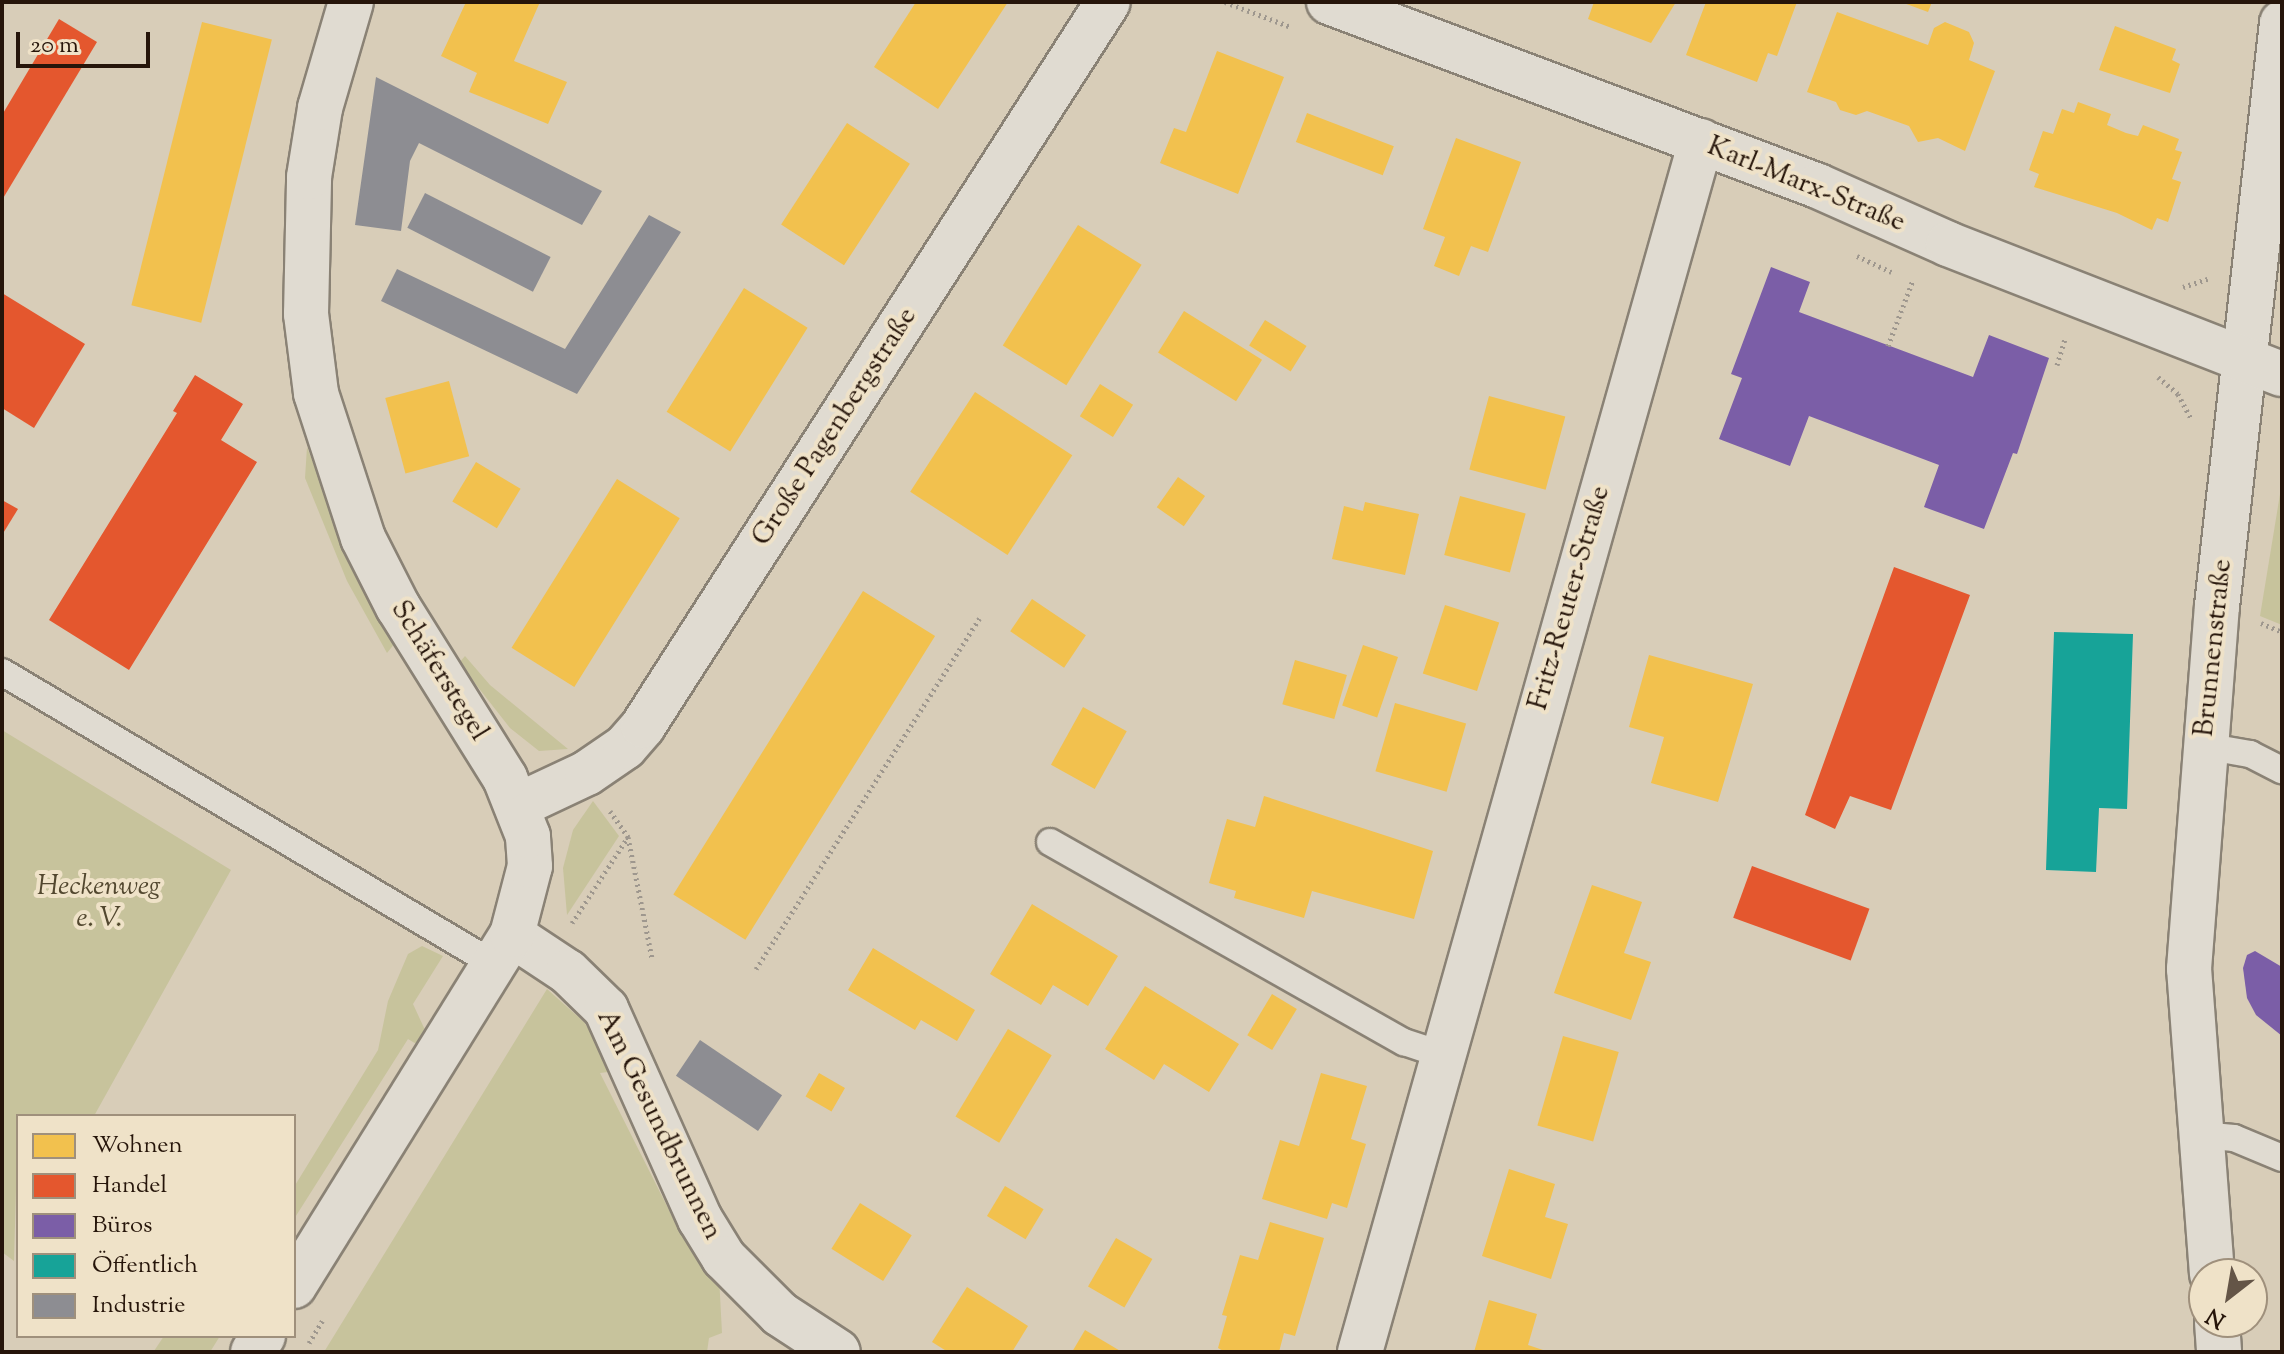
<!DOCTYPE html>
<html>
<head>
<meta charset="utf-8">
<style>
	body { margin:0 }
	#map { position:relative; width:2284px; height:1354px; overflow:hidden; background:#d8cdb8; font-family:"Sorts Mill Goudy",serif }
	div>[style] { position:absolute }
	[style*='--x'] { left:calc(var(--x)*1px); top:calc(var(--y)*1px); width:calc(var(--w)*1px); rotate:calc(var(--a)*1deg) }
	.green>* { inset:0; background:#c7c39c }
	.homes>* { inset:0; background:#f2c14e; transform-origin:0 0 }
	.shops>* { inset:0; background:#e4572e; transform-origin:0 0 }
	.offices>* { inset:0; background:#7b5ea7 }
	.public>* { inset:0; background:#17a398 }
	.industry>* { inset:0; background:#8d8d92; transform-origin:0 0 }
	.path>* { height:5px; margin-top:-2.5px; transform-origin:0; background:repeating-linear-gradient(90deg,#9e978e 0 2px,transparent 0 6px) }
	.roads { filter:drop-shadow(2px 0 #8a8275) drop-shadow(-2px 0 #8a8275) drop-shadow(0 2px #8a8275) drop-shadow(0 -2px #8a8275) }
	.lane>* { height:26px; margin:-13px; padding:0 13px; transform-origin:13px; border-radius:13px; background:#e0dbd1 }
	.street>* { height:44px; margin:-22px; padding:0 22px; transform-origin:22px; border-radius:22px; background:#e0dbd1 }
	.secondary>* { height:44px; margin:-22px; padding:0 22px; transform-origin:22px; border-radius:22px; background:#e0dbd1 }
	span { translate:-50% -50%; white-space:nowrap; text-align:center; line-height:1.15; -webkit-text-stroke:8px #efe2c8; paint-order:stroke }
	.street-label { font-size:28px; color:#26150a }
	.park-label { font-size:28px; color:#52472f; font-style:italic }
	.frame { position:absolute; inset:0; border:4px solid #26150a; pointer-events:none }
	.legend { position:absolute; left:16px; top:1114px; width:280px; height:224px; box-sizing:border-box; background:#efe2c8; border:2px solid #9f907c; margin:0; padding:10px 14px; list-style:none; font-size:24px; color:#26150a }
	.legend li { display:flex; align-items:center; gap:16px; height:40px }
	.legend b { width:40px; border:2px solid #9f907c }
	.north { position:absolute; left:2188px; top:1258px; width:80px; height:80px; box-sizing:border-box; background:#efe2c8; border:2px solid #9f907c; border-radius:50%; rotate:211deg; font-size:22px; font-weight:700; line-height:32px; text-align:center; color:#26150a }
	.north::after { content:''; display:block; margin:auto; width:28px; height:36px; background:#645547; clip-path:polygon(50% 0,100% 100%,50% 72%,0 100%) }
	.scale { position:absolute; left:16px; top:32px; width:134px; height:36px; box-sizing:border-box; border:4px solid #26150a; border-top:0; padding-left:10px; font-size:24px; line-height:28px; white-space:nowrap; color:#26150a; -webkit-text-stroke:6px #efe2c8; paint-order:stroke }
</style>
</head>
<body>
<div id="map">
	<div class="green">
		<div style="clip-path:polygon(307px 447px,359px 584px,395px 643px,387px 653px,347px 581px,305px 478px)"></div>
		<div style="clip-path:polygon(2282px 482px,2282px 625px,2260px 616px)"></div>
		<div style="clip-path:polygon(465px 656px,490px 685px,568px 749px,539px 751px,510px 728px,459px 663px)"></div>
		<div style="clip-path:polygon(2px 730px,231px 870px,94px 1116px,18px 1116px,14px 1261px,2px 1252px)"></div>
		<div style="clip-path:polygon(593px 801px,619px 836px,567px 915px,563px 868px,573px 830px)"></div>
		<div style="clip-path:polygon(422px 946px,443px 956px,413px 1004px,425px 1030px,418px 1045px,408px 1039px,294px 1219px,294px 1187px,378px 1050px,388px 1001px,408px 954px)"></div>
		<div style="clip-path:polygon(547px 989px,584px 1022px,616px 1071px,600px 1073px,678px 1228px,719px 1276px,722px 1333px,709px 1338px,707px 1352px,324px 1352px)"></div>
		<div style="clip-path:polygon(164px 1336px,220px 1336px,210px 1352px,154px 1351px)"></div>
	</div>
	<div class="homes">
		<div style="clip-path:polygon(466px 2px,540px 2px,514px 61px,567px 82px,548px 124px,469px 92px,477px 73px,441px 56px)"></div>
		<div style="clip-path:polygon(916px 2px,1008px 2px,938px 109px,874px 67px)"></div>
		<div style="clip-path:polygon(1594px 2px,1676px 2px,1651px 43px,1588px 19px)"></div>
		<div style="clip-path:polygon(1706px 2px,1797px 2px,1777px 56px,1768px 53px,1757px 82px,1686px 55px)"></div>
		<div style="clip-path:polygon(1901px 2px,1932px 2px,1928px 12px)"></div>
		<div style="clip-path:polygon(1837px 12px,1928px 45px,1934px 28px,1945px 22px,1969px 32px,1974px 43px,1969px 60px,1995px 71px,1965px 151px,1938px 138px,1918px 142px,1909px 126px,1867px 111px,1856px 115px,1840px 110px,1836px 102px,1807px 92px)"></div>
		<div style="left:202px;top:22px;width:72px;height:292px;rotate:14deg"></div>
		<div style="clip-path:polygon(2115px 26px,2176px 49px,2172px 60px,2180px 64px,2170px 93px,2099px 70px)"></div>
		<div style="clip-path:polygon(1217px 51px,1284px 77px,1238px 194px,1160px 163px,1174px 128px,1186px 132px)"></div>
		<div style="clip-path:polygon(2078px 102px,2111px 114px,2107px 125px,2126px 133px,2138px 136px,2143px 125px,2179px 139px,2175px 150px,2182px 152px,2172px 179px,2181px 182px,2168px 222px,2157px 218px,2152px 230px,2117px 213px,2034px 187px,2039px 174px,2029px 170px,2043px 131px,2053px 134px,2062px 109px,2074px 113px)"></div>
		<div style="left:1307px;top:113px;width:93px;height:31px;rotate:21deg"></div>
		<div style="left:847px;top:123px;width:75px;height:121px;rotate:33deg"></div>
		<div style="clip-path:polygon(1456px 138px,1521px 162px,1488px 252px,1471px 246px,1459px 276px,1434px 266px,1445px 237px,1423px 229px)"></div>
		<div style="left:1078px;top:225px;width:75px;height:142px;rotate:32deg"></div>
		<div style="left:744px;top:288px;width:75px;height:146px;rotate:32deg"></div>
		<div style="left:1184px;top:311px;width:92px;height:49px;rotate:32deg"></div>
		<div style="left:1265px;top:320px;width:49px;height:30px;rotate:32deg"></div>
		<div style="left:449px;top:381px;width:78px;height:66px;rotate:75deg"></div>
		<div style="left:1100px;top:384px;width:39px;height:38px;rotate:32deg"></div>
		<div style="left:975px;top:392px;width:116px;height:119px;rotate:33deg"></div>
		<div style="left:1489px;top:396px;width:79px;height:76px;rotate:15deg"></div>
		<div style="left:476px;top:462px;width:52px;height:46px;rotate:31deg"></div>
		<div style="left:1178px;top:477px;width:33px;height:37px;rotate:35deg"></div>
		<div style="left:617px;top:479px;width:74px;height:199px;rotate:32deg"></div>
		<div style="left:1460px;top:496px;width:68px;height:61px;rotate:15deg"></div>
		<div style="clip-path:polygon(1365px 502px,1419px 514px,1405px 575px,1332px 559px,1344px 506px,1363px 511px)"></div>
		<div style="left:863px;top:591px;width:85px;height:358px;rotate:32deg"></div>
		<div style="left:1032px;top:599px;width:65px;height:39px;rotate:34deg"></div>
		<div style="left:1445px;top:605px;width:57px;height:72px;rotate:18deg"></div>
		<div style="left:1363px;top:645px;width:37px;height:64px;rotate:19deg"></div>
		<div style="clip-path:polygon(1649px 655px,1753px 684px,1718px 802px,1651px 783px,1664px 737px,1629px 727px)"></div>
		<div style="left:1295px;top:660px;width:54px;height:46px;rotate:16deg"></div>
		<div style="left:1395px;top:703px;width:74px;height:71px;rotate:16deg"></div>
		<div style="left:1083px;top:707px;width:50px;height:66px;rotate:29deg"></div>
		<div style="clip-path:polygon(1264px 796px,1433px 851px,1414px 919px,1312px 891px,1304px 918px,1234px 898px,1236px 891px,1209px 883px,1227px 819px,1255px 827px)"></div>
		<div style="clip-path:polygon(1592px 885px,1642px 902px,1624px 953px,1651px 962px,1631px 1020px,1554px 993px)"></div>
		<div style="clip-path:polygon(1032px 904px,1118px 956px,1088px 1006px,1053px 985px,1041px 1005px,990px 974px)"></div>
		<div style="clip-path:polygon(873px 948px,975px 1010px,957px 1041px,921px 1020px,915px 1030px,848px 990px)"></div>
		<div style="clip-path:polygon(1145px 986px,1239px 1044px,1209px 1092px,1164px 1064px,1154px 1080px,1105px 1049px)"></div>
		<div style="left:1272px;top:994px;width:29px;height:48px;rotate:31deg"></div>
		<div style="left:1008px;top:1029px;width:51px;height:102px;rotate:31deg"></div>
		<div style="left:1563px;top:1036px;width:58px;height:93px;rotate:16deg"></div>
		<div style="left:819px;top:1073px;width:30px;height:27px;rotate:30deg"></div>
		<div style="clip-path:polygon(1321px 1073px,1367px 1086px,1351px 1139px,1366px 1144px,1347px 1208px,1332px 1203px,1327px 1219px,1262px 1199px,1280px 1140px,1299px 1146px)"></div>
		<div style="clip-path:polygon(1509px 1169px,1555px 1184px,1545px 1217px,1568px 1224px,1551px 1279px,1482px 1256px)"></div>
		<div style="left:1005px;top:1186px;width:45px;height:35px;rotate:31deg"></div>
		<div style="left:860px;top:1203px;width:61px;height:54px;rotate:32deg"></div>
		<div style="clip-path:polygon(1270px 1222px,1324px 1238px,1295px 1336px,1284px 1333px,1279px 1352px,1225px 1352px,1218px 1348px,1227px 1316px,1222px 1315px,1240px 1255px,1258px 1260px)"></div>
		<div style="left:1116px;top:1238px;width:42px;height:56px;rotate:30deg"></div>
		<div style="clip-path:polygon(967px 1287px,1028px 1326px,1012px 1352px,948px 1352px,932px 1342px)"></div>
		<div style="clip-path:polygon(1489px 1300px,1537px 1314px,1528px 1345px,1549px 1352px,1474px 1352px)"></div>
		<div style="clip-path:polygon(1085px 1330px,1122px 1352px,1072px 1352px)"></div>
	</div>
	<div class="shops">
		<div style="clip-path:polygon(59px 19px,97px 42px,2px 200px,2px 115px)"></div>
		<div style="clip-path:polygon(2px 293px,85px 344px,34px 428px,2px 408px)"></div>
		<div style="clip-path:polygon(195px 375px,243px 404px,221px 440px,257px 462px,129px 670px,49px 620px,177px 413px,173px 411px)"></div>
		<div style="clip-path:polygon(2px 500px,18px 509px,2px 535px)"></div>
		<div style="clip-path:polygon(1894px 567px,1970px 595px,1891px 810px,1850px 796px,1835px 829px,1805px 815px)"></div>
		<div style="left:1752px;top:866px;width:125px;height:55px;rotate:20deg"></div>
	</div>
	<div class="offices">
		<div style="clip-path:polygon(1771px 267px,1810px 282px,1799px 312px,1973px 377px,1989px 335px,2049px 358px,2017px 454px,2013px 453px,1984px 529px,1924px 507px,1939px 465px,1809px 416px,1790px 466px,1719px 439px,1742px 378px,1731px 374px)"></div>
		<div style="clip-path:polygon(2255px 951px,2282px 967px,2282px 1036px,2256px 1015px,2247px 998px,2243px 968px,2247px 955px)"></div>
	</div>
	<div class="public">
		<div style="clip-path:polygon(2054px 632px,2133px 634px,2127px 809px,2099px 808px,2096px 872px,2046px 870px)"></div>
	</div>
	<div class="industry">
		<div style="clip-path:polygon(376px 77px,602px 191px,582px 225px,419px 143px,410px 161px,401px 231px,355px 225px)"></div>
		<div style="left:425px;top:193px;width:141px;height:39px;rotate:27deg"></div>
		<div style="clip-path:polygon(649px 215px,681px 232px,577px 394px,381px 301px,397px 269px,565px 349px)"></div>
		<div style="left:700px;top:1040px;width:99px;height:43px;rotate:34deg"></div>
	</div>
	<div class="path">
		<div style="--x:1225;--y:2;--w:71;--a:20.7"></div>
		<div style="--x:1857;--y:256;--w:38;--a:25"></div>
		<div style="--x:2183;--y:287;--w:26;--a:-18"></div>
		<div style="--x:1888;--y:346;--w:71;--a:-69.3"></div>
		<div style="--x:2057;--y:365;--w:28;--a:-73"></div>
		<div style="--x:2158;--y:377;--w:26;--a:40"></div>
		<div style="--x:2178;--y:394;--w:27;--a:62"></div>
		<div style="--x:2261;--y:623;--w:23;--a:23"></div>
		<div style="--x:610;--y:811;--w:32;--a:55"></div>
		<div style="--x:628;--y:837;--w:123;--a:78.8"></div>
		<div style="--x:572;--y:923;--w:103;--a:-56.9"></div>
		<div style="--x:756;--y:969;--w:416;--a:-57.5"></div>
		<div style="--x:309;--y:1343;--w:26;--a:-59"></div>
	</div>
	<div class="roads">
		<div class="lane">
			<div style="--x:2;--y:672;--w:572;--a:30.69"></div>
			<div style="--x:2204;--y:746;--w:47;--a:9.9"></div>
			<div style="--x:2250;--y:754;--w:36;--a:27"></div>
			<div style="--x:1050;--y:842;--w:407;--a:29.5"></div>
			<div style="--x:1404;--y:1042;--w:41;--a:18.4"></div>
			<div style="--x:2200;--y:1135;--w:34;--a:5"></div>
			<div style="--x:2234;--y:1138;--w:52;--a:22.6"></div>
		</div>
		<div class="street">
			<div style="--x:519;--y:805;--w:75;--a:-25.2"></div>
			<div style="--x:587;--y:773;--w:46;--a:-34.4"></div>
			<div style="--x:625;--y:747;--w:28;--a:-49"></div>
			<div style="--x:643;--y:726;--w:860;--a:-57.29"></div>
			<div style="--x:512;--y:935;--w:67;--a:33.5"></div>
			<div style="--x:568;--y:972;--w:53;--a:44.2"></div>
			<div style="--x:606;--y:1009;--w:230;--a:65.9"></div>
			<div style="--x:700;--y:1219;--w:46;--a:58.4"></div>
			<div style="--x:724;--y:1258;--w:79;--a:45"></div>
			<div style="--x:780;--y:1314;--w:69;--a:33.2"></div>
			<div style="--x:2212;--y:1274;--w:306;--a:-94.3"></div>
			<div style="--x:2189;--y:969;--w:364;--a:-85.6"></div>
			<div style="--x:2217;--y:606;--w:587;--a:-83.64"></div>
			<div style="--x:2217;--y:1322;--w:30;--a:86"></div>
			<div style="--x:1360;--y:1352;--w:1258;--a:-74.27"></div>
		</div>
		<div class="secondary">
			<div style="--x:1329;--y:2;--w:522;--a:20.62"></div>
			<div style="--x:1818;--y:186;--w:142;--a:24"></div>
			<div style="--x:1948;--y:244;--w:358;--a:21.3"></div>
			<div style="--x:294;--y:1286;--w:413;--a:-58.2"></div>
			<div style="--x:512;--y:935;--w:71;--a:-75.4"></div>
			<div style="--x:530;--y:866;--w:30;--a:-94"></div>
			<div style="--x:528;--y:836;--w:62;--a:-111.6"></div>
			<div style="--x:505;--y:778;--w:202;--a:-122"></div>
			<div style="--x:398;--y:607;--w:77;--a:-116.9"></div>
			<div style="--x:363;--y:538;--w:152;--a:-108"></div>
			<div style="--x:316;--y:393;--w:80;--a:-97.2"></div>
			<div style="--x:306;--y:314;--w:137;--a:-88.7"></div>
			<div style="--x:309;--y:177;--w:70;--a:-80.9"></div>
			<div style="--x:320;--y:108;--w:110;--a:-73.7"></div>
			<div style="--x:253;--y:1352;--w:19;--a:-58"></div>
		</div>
	</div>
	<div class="street-label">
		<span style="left:1806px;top:185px;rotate:22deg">Karl-Marx-Straße</span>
		<span style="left:835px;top:427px;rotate:-57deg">Große Pagenbergstraße</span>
		<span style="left:1570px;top:598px;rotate:-74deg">Fritz-Reuter-Straße</span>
		<span style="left:2214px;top:648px;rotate:-84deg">Brunnenstraße</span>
		<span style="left:439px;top:671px;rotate:58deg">Schäferstegel</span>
		<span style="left:659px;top:1125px;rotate:64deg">Am Gesundbrunnen</span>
	</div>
	<div class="park-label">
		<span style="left:99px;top:903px">Heckenweg<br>e. V.</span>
	</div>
	<div class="frame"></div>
	<ul class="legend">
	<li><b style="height:22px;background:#f2c14e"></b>Wohnen</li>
	<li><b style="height:22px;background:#e4572e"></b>Handel</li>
	<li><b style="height:22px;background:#7b5ea7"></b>Büros</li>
	<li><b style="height:22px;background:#17a398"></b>Öffentlich</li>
	<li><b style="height:22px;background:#8d8d92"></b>Industrie</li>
	</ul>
	<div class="north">N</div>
	<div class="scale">20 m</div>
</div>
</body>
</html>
